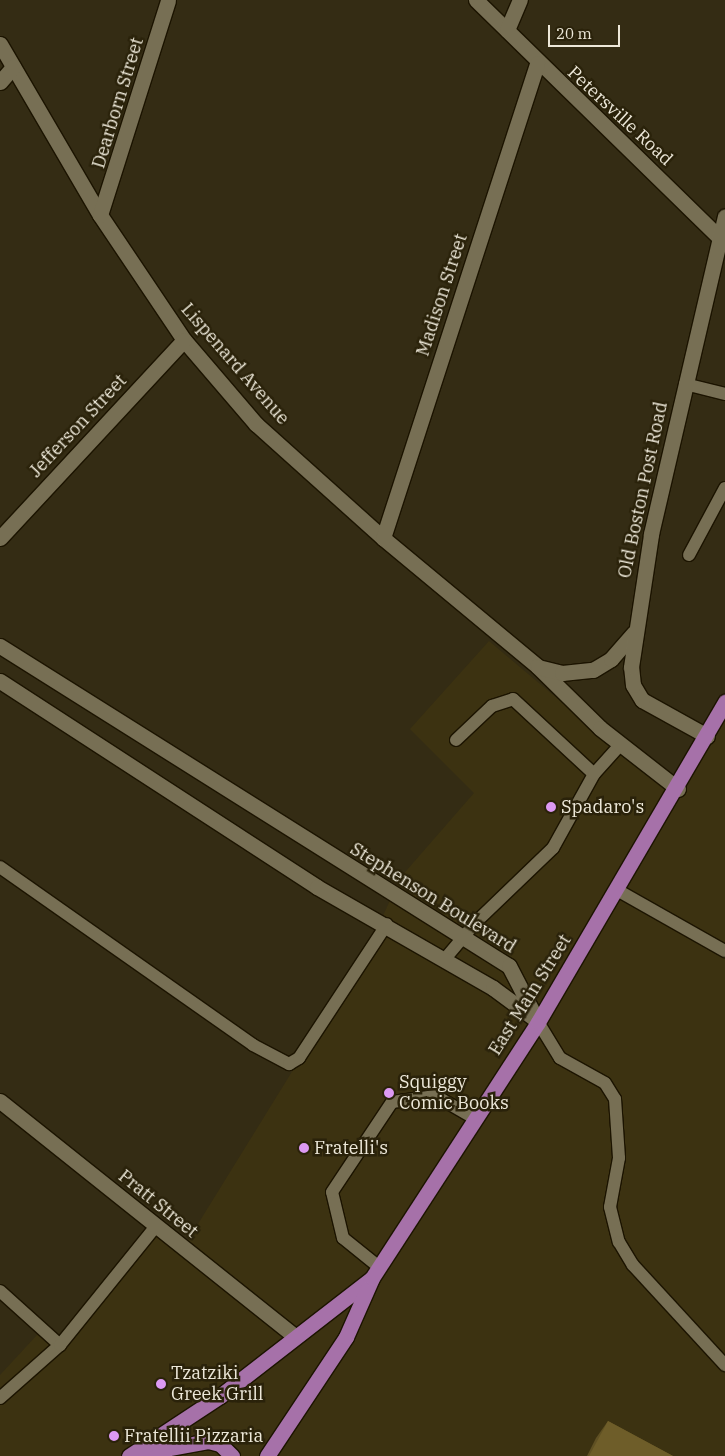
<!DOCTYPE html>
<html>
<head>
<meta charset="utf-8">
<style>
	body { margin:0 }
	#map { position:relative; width:725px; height:1456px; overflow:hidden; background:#342c14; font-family:"IBM Plex Serif",serif }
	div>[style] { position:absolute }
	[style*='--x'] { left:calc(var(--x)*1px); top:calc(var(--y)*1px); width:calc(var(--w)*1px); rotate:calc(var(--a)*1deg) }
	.built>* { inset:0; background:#3c3211 }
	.roads { filter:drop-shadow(1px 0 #1c1400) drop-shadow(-1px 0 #1c1400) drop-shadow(0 1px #1c1400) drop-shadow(0 -1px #1c1400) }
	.service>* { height:12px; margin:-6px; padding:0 6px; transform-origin:6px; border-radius:6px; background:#776f54 }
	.minor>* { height:15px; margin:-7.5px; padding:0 7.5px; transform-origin:7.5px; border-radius:7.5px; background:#776f54 }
	.tertiary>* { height:15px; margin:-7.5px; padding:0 7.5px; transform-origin:7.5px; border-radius:7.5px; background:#776f54 }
	.primary>* { height:15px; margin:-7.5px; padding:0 7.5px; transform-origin:7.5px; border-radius:7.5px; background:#a671a9 }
	.wall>* { inset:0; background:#5f5023 }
	.building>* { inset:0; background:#6e5d29 }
	.dots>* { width:14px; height:14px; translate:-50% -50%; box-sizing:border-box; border:2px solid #2a220a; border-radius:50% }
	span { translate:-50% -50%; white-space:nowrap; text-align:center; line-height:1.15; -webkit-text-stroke:5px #2a220a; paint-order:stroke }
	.street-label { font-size:18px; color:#ede8d9 }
	.poi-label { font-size:18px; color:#ede8d9 }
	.left { translate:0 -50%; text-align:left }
	.scale { position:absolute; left:548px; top:25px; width:72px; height:22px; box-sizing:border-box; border:2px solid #ede8d9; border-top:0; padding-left:6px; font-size:15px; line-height:18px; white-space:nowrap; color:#ede8d9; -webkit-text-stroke:4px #2a220a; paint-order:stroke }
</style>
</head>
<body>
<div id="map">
	<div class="built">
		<div style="clip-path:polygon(489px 641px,667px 791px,725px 697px,725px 1456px,0 1456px,0 1375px,37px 1335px,65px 1344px,153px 1232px,180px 1253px,369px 947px,400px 878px,474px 793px,410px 729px)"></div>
	</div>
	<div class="roads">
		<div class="service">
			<div style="--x:685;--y:384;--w:41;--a:14"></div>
			<div style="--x:689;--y:555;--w:76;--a:-61.8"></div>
			<div style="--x:456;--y:740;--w:50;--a:-43.4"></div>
			<div style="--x:492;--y:706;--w:22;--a:-18"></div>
			<div style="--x:513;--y:699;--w:110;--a:42.8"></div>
			<div style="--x:0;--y:867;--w:309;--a:35.1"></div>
			<div style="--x:253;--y:1045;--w:41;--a:27.8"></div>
			<div style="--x:289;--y:1064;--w:12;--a:-31"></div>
			<div style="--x:299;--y:1058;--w:160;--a:-56.7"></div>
			<div style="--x:617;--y:890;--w:124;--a:29.5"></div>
			<div style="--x:444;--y:960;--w:50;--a:-49.9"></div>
			<div style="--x:476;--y:922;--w:107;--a:-43.9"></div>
			<div style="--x:553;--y:848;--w:85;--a:-61"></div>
			<div style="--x:594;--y:774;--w:40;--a:-48"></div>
			<div style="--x:538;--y:1022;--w:42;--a:58.6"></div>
			<div style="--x:560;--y:1058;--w:51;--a:29.1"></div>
			<div style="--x:605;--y:1083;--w:19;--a:58"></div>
			<div style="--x:615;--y:1099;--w:59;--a:86.1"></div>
			<div style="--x:619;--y:1158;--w:50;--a:100.4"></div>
			<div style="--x:610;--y:1207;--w:36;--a:76"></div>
			<div style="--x:619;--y:1242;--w:27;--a:59"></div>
			<div style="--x:633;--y:1265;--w:136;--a:47.4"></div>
			<div style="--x:379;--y:1267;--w:46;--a:-141.1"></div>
			<div style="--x:343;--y:1238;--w:47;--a:-103.4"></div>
			<div style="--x:332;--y:1192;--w:108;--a:-56.3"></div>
			<div style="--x:392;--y:1102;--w:44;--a:-7.8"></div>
			<div style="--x:436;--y:1096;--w:44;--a:30.1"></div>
			<div style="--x:0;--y:1291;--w:81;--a:42"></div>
			<div style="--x:0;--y:1398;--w:80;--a:-41.5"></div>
			<div style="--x:60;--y:1345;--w:153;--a:-51.1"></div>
		</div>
		<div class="minor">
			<div style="--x:476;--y:0;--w:338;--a:44.3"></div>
			<div style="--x:507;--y:30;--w:33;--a:-67"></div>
			<div style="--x:0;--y:44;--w:198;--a:59.7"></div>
			<div style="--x:100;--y:215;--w:151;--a:56.1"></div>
			<div style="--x:184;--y:340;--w:111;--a:49.4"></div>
			<div style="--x:256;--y:424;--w:171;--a:41.9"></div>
			<div style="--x:383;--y:538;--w:200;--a:39.7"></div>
			<div style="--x:537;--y:666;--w:88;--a:44.5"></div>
			<div style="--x:600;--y:728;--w:99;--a:38"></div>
			<div style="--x:0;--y:82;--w:20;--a:-49"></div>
			<div style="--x:100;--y:215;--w:225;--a:-72.4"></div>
			<div style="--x:0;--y:538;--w:270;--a:-47.1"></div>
			<div style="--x:383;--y:538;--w:499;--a:-72"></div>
			<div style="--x:538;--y:667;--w:25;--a:14"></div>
			<div style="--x:562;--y:673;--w:31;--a:-6"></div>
			<div style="--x:593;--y:670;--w:21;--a:-31"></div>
			<div style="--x:611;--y:659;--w:35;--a:-49"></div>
			<div style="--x:707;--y:736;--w:74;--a:-151"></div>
			<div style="--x:642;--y:700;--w:17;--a:-121"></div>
			<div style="--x:633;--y:685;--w:18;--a:-96"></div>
			<div style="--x:631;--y:667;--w:134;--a:-81.4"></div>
			<div style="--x:651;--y:534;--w:326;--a:-76.9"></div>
			<div style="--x:0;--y:1101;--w:375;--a:38.6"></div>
		</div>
		<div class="tertiary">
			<div style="--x:0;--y:646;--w:601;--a:32.16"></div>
			<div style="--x:509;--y:966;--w:63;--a:62.6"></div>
			<div style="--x:0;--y:681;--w:378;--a:33"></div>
			<div style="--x:317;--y:887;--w:203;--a:29.8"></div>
			<div style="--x:493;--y:988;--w:52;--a:36.4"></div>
		</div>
		<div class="primary">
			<div style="--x:138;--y:1454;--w:71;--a:-10.5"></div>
			<div style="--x:208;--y:1441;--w:12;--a:14"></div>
			<div style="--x:220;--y:1444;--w:17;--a:45"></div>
			<div style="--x:129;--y:1456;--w:109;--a:-33.4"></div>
			<div style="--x:220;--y:1396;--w:191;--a:-37.8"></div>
			<div style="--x:267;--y:1456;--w:143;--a:-56.4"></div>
			<div style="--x:346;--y:1337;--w:64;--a:-66.2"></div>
			<div style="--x:372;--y:1278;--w:305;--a:-57"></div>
			<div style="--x:538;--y:1022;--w:371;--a:-59.7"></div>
		</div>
	</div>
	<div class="wall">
		<div style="clip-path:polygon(608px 1421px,673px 1456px,587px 1456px,596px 1438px)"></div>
	</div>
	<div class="building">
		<div style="clip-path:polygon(608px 1421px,673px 1456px,589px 1456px)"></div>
	</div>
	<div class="dots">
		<div style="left:551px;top:807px;background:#dd99f3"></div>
		<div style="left:389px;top:1093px;background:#dd99f3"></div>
		<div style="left:304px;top:1148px;background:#dd99f3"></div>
		<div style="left:161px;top:1384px;background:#dd99f3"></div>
		<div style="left:114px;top:1436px;background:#dd99f3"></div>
	</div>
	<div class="street-label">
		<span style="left:118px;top:103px;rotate:-73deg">Dearborn Street</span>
		<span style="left:620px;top:116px;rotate:43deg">Petersville Road</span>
		<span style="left:442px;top:295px;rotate:-72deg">Madison Street</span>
		<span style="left:235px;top:364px;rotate:49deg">Lispenard Avenue</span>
		<span style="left:78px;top:426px;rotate:-47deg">Jefferson Street</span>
		<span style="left:643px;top:490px;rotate:-78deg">Old Boston Post Road</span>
		<span style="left:433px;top:898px;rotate:32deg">Stephenson Boulevard</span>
		<span style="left:530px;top:995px;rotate:-58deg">East Main Street</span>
		<span style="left:158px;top:1204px;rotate:39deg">Pratt Street</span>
	</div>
	<div class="poi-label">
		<span class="left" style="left:561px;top:807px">Spadaro's</span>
		<span class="left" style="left:399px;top:1093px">Squiggy<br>Comic Books</span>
		<span class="left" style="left:314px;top:1148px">Fratelli's</span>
		<span class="left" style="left:171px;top:1384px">Tzatziki<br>Greek Grill</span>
		<span class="left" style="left:124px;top:1436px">Fratellii Pizzaria</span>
	</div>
	<div class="scale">20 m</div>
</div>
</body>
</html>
